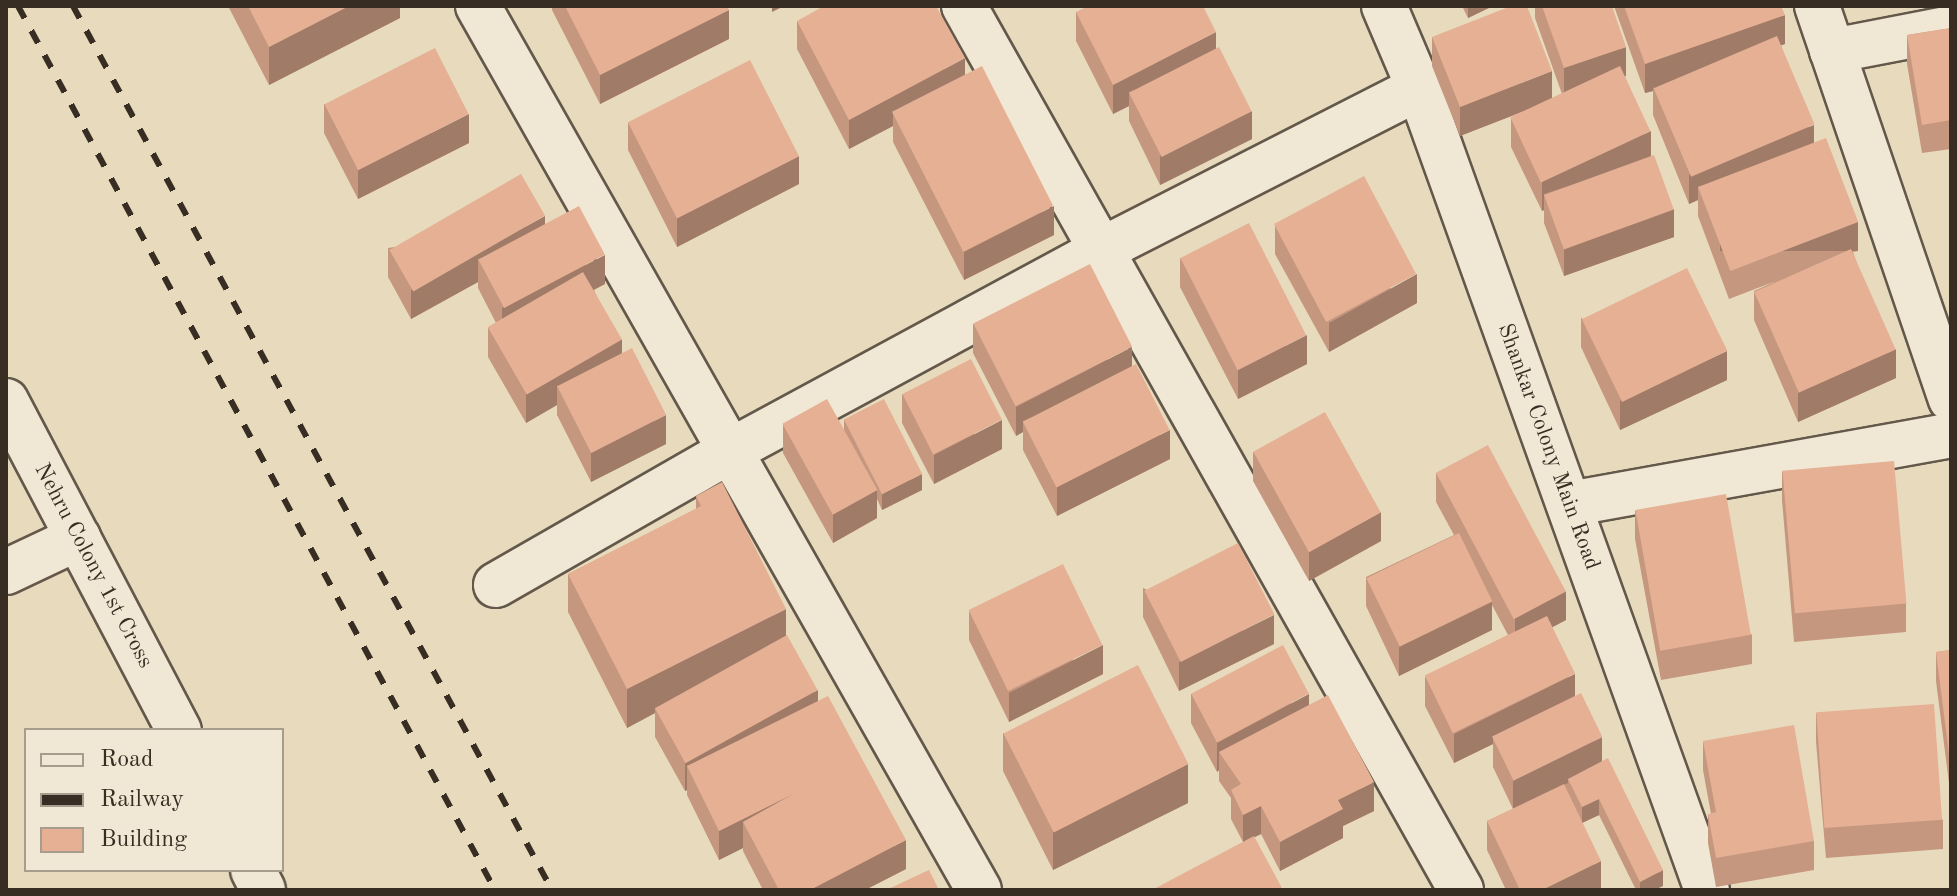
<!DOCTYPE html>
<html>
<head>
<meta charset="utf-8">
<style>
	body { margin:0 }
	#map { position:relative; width:1957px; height:896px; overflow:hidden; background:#e8dbbd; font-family:"Old Standard TT",serif }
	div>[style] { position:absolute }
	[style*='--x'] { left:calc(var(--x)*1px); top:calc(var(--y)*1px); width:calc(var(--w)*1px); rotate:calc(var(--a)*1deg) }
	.roads { filter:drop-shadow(2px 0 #63584a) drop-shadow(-2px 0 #63584a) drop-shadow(0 2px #63584a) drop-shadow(0 -2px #63584a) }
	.street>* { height:44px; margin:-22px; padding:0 22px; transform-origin:22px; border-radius:22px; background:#f0e8d4 }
	.rail>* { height:6px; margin-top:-3px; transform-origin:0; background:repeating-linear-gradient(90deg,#372d23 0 14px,transparent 0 28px) }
	.wall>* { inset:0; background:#c5977f }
	.shaded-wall>* { inset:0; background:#a07b68; transform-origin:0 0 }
	.building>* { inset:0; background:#e5b094; transform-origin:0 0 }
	span { translate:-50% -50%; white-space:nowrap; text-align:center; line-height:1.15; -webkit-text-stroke:6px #f0e8d4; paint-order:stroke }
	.street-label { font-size:22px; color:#372d23 }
	.frame { position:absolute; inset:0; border:8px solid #372d23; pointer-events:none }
	.legend { position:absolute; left:24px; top:728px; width:260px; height:144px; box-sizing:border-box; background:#f0e8d4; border:2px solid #a69d8d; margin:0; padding:10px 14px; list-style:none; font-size:24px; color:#372d23 }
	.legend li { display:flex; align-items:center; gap:16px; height:40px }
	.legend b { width:40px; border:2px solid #a69d8d }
</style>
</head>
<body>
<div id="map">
	<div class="roads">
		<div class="street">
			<div style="--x:478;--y:6;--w:1016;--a:60.46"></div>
			<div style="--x:964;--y:6;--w:1014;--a:60.65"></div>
			<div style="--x:1384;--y:6;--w:89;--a:66.9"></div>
			<div style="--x:1419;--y:88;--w:852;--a:70.25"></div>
			<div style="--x:1817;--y:6;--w:415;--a:71.2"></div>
			<div style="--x:1832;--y:51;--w:121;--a:-10.9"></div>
			<div style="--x:6;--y:401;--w:372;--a:62.3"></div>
			<div style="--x:1569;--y:504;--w:388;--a:-10.2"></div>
			<div style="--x:6;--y:572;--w:80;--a:-25.3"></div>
			<div style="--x:496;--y:585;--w:270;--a:-29.8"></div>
			<div style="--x:730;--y:451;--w:422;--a:-28.4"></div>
			<div style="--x:1101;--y:250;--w:357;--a:-27"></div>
			<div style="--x:253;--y:870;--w:22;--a:63"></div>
		</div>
	</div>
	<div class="rail">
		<div style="--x:18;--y:6;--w:1004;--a:61.65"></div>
		<div style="--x:73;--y:6;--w:1005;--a:61.55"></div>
	</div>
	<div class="wall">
		<div style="clip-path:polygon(228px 6px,400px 6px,400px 18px,269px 85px)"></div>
		<div style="clip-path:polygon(552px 6px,727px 6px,729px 39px,600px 104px,552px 10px)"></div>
		<div style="clip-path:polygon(1462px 6px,1493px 6px,1468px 18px)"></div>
		<div style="clip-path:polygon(1535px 6px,1612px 6px,1626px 76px,1625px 76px,1651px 156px,1674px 237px,1564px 276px,1544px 223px,1544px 210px,1542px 211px,1511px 147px,1511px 118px,1535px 107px,1460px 136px,1432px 66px,1432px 37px,1552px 99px,1562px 94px,1535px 18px)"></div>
		<div style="clip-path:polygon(1614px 6px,1781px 6px,1785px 44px,1781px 45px,1814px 143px,1858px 251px,1853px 252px,1896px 378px,1798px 422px,1754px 320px,1754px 291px,1776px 281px,1729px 299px,1698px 216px,1698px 200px,1689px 204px,1653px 115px,1653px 91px,1645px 93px)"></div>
		<div style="clip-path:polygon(1076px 12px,1216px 49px,1252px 139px,1160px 185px,1129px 121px,1129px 106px,1113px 114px,1076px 41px)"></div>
		<div style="clip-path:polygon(797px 21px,965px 76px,1054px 235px,964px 280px,893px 142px,893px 126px,849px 149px,797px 49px)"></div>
		<div style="clip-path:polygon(1951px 28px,1951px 149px,1922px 153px,1907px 64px,1907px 35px)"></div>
		<div style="clip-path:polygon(324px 104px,469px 143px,358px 199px,324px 133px)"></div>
		<div style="clip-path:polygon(628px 122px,799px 184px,677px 247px,628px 150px)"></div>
		<div style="clip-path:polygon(545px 224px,605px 284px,594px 290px,622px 353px,666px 444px,591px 482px,557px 415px,557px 405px,526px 423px,488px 357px,488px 328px,496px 323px,478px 288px,478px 282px,411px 319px,388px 277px,388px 248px)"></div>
		<div style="clip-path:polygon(1275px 225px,1417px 303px,1329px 352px,1275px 254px)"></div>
		<div style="clip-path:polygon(1180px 258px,1307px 364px,1238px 399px,1180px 287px)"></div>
		<div style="clip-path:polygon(1581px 318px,1727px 380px,1620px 430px,1581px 347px)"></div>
		<div style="clip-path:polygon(973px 324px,1132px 366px,1170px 459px,1057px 516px,1023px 450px,1023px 432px,1016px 436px,973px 353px)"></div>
		<div style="clip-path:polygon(902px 394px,1002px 449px,934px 484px,902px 423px)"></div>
		<div style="clip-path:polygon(844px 419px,922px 490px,882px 510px,877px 499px,877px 518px,833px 543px,783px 453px,783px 424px,844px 430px)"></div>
		<div style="clip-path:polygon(1253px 452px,1381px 541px,1309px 581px,1253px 481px)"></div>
		<div style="clip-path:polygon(1782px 471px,1906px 603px,1906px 632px,1794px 642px,1782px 500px)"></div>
		<div style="clip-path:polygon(1436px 473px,1566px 620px,1552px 627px,1575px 696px,1602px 762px,1663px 886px,1654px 890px,1636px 890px,1599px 815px,1582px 823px,1601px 890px,1506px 890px,1487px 850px,1487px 821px,1513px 809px,1493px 767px,1493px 744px,1454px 763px,1425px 706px,1425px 677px,1508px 635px,1492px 605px,1492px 630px,1399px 676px,1366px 606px,1366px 577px,1454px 535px,1436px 502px)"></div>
		<div style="clip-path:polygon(696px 496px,786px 636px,818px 701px,906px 869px,865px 890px,763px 890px,743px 851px,743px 848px,719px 860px,687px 795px,687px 790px,685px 791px,655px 737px,655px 713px,627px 728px,568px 612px,568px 574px,696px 509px)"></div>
		<div style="clip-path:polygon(1635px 510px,1752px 635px,1752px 664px,1661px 680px,1635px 539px)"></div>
		<div style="clip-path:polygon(1143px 588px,1274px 644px,1179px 691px,1143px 617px)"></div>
		<div style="clip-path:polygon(969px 611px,1103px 674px,1009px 722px,969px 640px)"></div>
		<div style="clip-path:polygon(1951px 650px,1951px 799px,1936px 681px,1936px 652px)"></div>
		<div style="clip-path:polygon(1191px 694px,1309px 705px,1374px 811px,1343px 826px,1343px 838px,1280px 871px,1261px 834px,1243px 842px,1231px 819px,1231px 798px,1219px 781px,1219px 770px,1217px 772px,1191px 723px)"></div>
		<div style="clip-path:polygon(1816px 713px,1943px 820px,1943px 849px,1826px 858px,1816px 742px)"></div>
		<div style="clip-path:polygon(1003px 733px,1188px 803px,1053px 870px,1003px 771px)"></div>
		<div style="clip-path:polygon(1703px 741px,1814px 841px,1814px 870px,1716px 887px,1708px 843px,1708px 814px,1711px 814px,1703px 770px)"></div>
	</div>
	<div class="shaded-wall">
		<div style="clip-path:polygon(349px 6px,400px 6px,400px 18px,269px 85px,269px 47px)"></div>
		<div style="clip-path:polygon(772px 6px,784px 6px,772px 12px)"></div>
		<div style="clip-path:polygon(1468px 6px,1493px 6px,1468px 18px)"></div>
		<div style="clip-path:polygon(729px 10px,729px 39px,600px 104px,600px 75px)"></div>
		<div style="clip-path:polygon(1785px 15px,1785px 44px,1654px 90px,1653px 86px,1653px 91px,1645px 93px,1645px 64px)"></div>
		<div style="clip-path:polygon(1216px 32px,1216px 61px,1129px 92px,1129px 106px,1113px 114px,1113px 85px)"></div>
		<div style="clip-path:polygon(1626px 47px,1626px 76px,1564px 97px,1564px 68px)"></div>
		<div style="clip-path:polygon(965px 58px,965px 87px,893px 113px,893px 126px,849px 149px,849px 120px)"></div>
		<div style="clip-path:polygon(1552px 71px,1552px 100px,1460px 136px,1460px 107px)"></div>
		<div style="clip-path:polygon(1252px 111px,1252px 139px,1160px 185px,1160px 156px)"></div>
		<div style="clip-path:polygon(469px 114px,469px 143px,358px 199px,358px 170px)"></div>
		<div style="clip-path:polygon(1814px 125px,1814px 154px,1698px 187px,1698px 200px,1689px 204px,1689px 175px)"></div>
		<div style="clip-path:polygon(1651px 131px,1651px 159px,1544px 194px,1544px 210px,1542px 211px,1542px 182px)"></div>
		<div style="clip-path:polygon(799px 156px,799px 184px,677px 247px,677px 218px)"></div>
		<div style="clip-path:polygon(1054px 206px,1054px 235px,964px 280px,964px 252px)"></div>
		<div style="clip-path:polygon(1674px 209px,1674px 237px,1564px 276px,1564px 247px)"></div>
		<div style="clip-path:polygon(545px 216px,545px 245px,478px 259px,478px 282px,411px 319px,411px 290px)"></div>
		<div style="left:1858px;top:222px;width:29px;height:138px;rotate:90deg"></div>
		<div style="clip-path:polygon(605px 255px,605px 284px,502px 336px,502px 308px)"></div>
		<div style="clip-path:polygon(1417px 274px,1417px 303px,1329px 352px,1329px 323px)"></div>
		<div style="clip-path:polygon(1307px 335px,1307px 364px,1238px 399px,1238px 370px)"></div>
		<div style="clip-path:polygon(622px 339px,622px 367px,557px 386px,557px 405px,526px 423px,526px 394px)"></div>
		<div style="clip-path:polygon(1132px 347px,1132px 376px,1023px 421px,1023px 432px,1016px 436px,1016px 407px)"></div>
		<div style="clip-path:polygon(1896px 349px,1896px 378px,1798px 422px,1798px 393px)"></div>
		<div style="clip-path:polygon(1727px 351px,1727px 380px,1620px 430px,1620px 401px)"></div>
		<div style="clip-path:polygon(666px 415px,666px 444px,591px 482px,591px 453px)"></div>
		<div style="clip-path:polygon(1002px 420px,1002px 449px,934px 484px,934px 455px)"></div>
		<div style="clip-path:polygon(1170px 430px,1170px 459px,1057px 516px,1057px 487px)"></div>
		<div style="clip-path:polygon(922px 474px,922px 490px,882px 510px,882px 494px)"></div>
		<div style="clip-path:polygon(877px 490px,877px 518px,833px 543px,833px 514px)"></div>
		<div style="clip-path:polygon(1381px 512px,1381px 541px,1309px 581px,1309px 552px)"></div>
		<div style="clip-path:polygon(1566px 591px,1566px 620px,1515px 647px,1515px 618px)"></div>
		<div style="clip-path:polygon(1492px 602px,1492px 630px,1399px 676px,1399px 647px)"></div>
		<div style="clip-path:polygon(786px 609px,786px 647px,655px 708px,655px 713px,627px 728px,627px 689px)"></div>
		<div style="clip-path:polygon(1274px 615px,1274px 644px,1179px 691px,1179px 662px)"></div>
		<div style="clip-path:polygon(1103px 645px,1103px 674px,1009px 722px,1009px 693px)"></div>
		<div style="clip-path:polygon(1575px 674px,1575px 702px,1493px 738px,1493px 744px,1454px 763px,1454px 734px)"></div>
		<div style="clip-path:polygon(818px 690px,818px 719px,687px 766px,687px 790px,685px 791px,685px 762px)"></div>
		<div style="clip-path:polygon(1309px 694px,1309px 723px,1219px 752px,1219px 770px,1217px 772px,1217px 743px)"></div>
		<div style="clip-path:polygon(1602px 737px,1602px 766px,1568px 779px,1568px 783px,1513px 810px,1513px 781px)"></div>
		<div style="clip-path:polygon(1188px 764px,1188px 803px,1053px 870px,1053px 832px)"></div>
		<div style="clip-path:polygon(1374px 782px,1374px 811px,1343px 826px,1343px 838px,1280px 871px,1280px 842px,1338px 800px)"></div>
		<div style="clip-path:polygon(795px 793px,743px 822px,743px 848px,719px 860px,719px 831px)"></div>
		<div style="clip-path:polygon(1599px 799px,1599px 815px,1582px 823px,1582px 807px)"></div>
		<div style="clip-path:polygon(1261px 806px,1261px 834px,1243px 843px,1243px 815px)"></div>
		<div style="clip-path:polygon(906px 840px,906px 869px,865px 890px,810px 890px)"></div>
		<div style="clip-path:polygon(1601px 861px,1601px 890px,1542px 890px)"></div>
		<div style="clip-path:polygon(1663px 870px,1663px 886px,1654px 890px,1640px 890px,1640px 882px)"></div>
	</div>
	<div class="building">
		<div style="clip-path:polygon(248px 6px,349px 6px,269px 47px)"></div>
		<div style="clip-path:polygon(565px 6px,727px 6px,729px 10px,600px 75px)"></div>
		<div style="clip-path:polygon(824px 6px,936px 6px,965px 58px,849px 120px,797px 21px)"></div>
		<div style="clip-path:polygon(1088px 6px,1203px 6px,1216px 32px,1113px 85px,1076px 12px)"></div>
		<div style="clip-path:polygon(1511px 6px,1527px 6px,1552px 71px,1460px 107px,1432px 37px)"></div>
		<div style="clip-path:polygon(1542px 6px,1612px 6px,1626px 47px,1564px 68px)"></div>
		<div style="clip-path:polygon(1624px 6px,1781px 6px,1785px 15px,1645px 64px)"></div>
		<div style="clip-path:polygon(1951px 28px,1951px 120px,1922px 125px,1907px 35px)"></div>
		<div style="left:1777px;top:36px;width:96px;height:134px;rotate:67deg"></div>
		<div style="left:1219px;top:47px;width:72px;height:101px;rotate:63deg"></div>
		<div style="left:435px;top:48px;width:74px;height:124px;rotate:63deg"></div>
		<div style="left:750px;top:60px;width:108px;height:137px;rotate:63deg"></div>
		<div style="left:982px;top:66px;width:157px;height:101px;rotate:63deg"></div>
		<div style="left:1620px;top:66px;width:72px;height:121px;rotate:65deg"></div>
		<div style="left:1826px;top:138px;width:90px;height:137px;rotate:69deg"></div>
		<div style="left:1654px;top:155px;width:58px;height:117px;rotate:70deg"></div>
		<div style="left:521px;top:174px;width:48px;height:152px;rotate:60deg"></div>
		<div style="left:1364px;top:176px;width:111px;height:102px;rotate:62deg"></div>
		<div style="left:579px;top:206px;width:55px;height:114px;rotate:62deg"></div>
		<div style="left:1249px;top:223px;width:126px;height:77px;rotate:63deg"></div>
		<div style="left:1851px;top:249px;width:110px;height:106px;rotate:66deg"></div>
		<div style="left:1090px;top:264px;width:93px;height:131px;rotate:63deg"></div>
		<div style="left:1687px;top:268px;width:92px;height:117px;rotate:64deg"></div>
		<div style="left:583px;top:272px;width:78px;height:110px;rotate:60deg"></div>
		<div style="left:632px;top:348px;width:75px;height:84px;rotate:63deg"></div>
		<div style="left:971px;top:359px;width:68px;height:77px;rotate:63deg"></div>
		<div style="left:1136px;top:364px;width:74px;height:127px;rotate:63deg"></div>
		<div style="left:827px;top:399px;width:104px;height:51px;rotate:61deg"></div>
		<div style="left:884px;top:399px;width:84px;height:45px;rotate:63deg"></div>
		<div style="left:1325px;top:412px;width:115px;height:82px;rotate:61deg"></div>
		<div style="left:1488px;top:445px;width:166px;height:59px;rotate:62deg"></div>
		<div style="left:1894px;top:461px;width:143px;height:112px;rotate:85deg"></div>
		<div style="clip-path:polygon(722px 482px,786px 609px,627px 689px,568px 574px,701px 506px,696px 496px)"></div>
		<div style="left:1726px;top:494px;width:143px;height:92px;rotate:80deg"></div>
		<div style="left:1459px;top:533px;width:76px;height:103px;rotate:64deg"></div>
		<div style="left:1238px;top:543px;width:80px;height:105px;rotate:63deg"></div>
		<div style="left:1063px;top:564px;width:90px;height:105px;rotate:64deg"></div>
		<div style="left:1547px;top:616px;width:64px;height:136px;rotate:64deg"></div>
		<div style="left:787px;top:635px;width:63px;height:151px;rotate:61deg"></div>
		<div style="left:1283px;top:645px;width:55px;height:104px;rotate:62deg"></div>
		<div style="clip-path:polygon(1951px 650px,1951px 770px,1936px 652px)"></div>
		<div style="left:1138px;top:665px;width:111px;height:151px;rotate:63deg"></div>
		<div style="left:1581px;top:693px;width:49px;height:99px;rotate:64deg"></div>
		<div style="clip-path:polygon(1328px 695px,1374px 782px,1338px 800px,1343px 809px,1280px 842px,1261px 806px,1243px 815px,1231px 790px,1241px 784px,1219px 752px)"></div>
		<div style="clip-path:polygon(828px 696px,906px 840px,810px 890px,779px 890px,743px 822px,795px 793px,719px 831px,687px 766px)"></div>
		<div style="left:1934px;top:704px;width:116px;height:118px;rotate:86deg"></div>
		<div style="clip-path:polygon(1794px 725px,1814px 841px,1716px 858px,1708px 814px,1716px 812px,1703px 741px)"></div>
		<div style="clip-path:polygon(1608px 758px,1663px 870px,1640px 882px,1599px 799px,1582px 807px,1568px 779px)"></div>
		<div style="clip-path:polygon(1564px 784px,1601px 861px,1542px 890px,1520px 890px,1487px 821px)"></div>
		<div style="clip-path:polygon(1254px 836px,1283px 890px,1152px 890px)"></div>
		<div style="clip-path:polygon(929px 870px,939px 890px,886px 890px)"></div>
	</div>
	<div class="street-label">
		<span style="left:1548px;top:447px;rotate:70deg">Shankar Colony Main Road</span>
		<span style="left:93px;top:566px;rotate:62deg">Nehru Colony 1st Cross</span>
	</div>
	<div class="frame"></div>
	<ul class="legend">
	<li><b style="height:10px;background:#f0e8d4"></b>Road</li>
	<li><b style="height:10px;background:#372d23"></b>Railway</li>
	<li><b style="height:22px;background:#e5b094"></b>Building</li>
	</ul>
</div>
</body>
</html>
